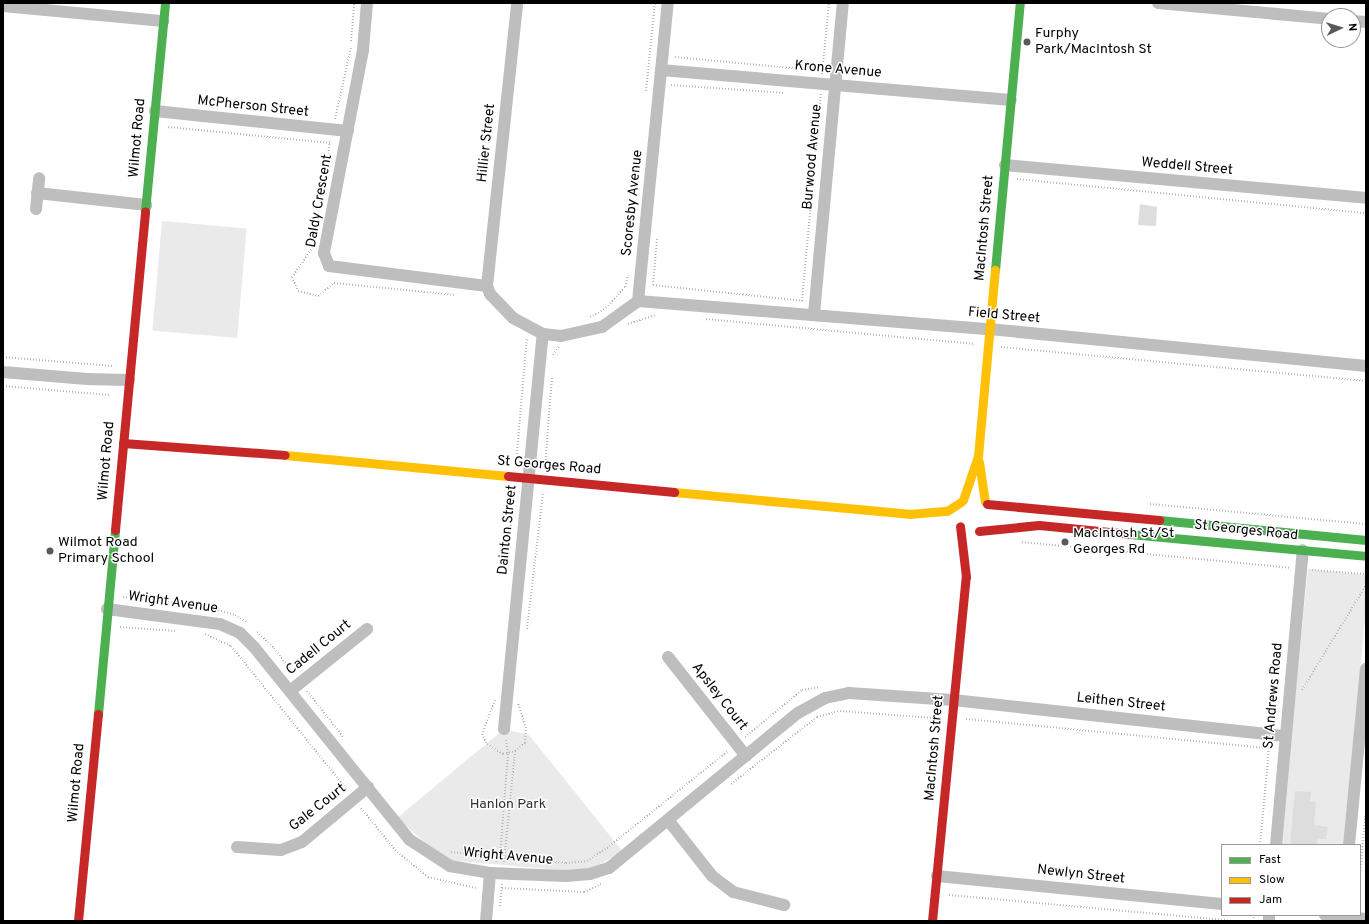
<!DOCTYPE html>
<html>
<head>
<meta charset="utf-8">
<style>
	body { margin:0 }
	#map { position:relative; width:1369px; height:924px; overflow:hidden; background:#fff; font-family:Overpass,sans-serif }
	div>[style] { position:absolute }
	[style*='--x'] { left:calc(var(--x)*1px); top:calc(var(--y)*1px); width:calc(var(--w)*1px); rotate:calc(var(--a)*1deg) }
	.green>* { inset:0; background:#eaeaea; transform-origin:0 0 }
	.building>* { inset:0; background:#ddd }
	.path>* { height:2px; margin-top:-1px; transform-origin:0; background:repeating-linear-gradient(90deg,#b8b8b8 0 1px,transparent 0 3px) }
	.street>* { height:12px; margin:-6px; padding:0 6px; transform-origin:6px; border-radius:6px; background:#bebebe }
	.fast>* { height:9px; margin:-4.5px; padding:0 4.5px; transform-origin:4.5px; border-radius:4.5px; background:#4caf50 }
	.slow>* { height:9px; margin:-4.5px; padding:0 4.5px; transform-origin:4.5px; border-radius:4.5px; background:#ffc107 }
	.jam>* { height:9px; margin:-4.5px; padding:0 4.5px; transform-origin:4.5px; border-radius:4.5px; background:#c62828 }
	.dots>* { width:11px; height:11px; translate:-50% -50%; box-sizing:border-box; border:2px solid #fff; border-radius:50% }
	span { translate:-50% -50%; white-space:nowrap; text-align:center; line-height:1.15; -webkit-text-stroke:3px #fff; paint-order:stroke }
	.poi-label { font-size:14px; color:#000 }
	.left { translate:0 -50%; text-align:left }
	.street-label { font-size:14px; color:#000 }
	.park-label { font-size:14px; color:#303030 }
	.frame { position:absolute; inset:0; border:4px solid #000; pointer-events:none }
	.legend { position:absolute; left:1221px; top:844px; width:140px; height:72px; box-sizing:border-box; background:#fff; border:1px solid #999; margin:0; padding:5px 7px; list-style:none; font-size:12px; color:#000 }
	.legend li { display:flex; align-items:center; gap:8px; height:20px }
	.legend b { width:20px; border:1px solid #999 }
	.north { position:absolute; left:1321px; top:8px; width:40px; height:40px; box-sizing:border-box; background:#fff; border:1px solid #999; border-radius:50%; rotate:86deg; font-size:11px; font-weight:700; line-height:16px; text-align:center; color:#000 }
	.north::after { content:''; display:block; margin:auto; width:14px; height:18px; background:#595959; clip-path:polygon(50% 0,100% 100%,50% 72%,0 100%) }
</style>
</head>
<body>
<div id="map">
	<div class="green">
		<div style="left:162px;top:221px;width:85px;height:110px;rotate:5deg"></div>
		<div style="clip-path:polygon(1308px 569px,1366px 575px,1366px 610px,1343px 845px,1280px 845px)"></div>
		<div style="clip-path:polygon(504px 729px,529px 735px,623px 852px,584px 872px,445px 860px,397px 818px)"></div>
	</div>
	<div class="building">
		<div style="clip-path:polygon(1140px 204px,1157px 207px,1156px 226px,1138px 225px)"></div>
		<div style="clip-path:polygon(1295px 791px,1311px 792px,1310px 801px,1316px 802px,1314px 825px,1328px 827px,1326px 839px,1318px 839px,1317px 845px,1290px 845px)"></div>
	</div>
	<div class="path">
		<div style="--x:351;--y:41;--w:38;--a:-85"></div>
		<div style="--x:675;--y:57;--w:148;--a:5.4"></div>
		<div style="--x:822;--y:74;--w:71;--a:-84.4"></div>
		<div style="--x:671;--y:85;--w:113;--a:4"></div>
		<div style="--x:646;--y:91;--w:88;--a:-84.2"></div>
		<div style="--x:335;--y:119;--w:74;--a:-77.5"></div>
		<div style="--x:168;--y:127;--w:163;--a:5.6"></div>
		<div style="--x:1017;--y:179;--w:351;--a:5.6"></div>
		<div style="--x:324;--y:184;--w:43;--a:-82.1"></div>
		<div style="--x:657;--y:239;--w:46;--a:95"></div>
		<div style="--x:653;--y:285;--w:153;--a:6"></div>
		<div style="--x:313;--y:247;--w:37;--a:125"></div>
		<div style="--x:292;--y:277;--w:15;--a:67"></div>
		<div style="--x:298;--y:291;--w:21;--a:14"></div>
		<div style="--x:318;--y:296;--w:21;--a:-39"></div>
		<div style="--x:334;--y:283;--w:122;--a:5.7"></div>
		<div style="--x:802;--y:301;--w:208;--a:-84.8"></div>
		<div style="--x:590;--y:317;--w:18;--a:-29"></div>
		<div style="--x:606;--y:308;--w:28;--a:-48"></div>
		<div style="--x:625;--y:287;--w:12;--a:-76"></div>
		<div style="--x:706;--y:319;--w:270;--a:5.3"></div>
		<div style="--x:628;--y:324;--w:29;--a:-18"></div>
		<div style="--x:1001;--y:347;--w:367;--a:5.3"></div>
		<div style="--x:553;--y:355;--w:11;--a:-56"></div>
		<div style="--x:3;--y:357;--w:110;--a:4.7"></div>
		<div style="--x:3;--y:386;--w:107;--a:4.8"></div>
		<div style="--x:516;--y:463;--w:125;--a:-85"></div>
		<div style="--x:545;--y:466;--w:89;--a:-85.5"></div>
		<div style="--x:1150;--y:504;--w:217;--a:5.3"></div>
		<div style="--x:510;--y:535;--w:45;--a:-84.9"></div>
		<div style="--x:1022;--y:542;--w:269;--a:5.5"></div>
		<div style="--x:1312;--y:570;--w:54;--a:4.2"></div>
		<div style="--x:123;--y:597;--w:81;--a:6.3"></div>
		<div style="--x:204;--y:606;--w:32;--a:16"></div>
		<div style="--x:235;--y:615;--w:13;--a:32"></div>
		<div style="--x:120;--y:627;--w:55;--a:4.2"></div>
		<div style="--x:527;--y:629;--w:137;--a:-83.3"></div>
		<div style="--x:257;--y:632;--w:23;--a:43"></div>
		<div style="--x:274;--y:648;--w:31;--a:53"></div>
		<div style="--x:205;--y:634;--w:29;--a:25"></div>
		<div style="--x:231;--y:646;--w:185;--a:51.1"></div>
		<div style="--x:1302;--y:690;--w:123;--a:-58.6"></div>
		<div style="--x:307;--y:691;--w:60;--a:51.8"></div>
		<div style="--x:495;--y:700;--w:36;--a:111"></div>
		<div style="--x:482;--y:734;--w:11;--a:63"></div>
		<div style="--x:487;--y:744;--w:19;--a:32"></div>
		<div style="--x:503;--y:754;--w:12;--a:-14"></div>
		<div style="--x:966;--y:719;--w:304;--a:5.5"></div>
		<div style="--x:1272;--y:724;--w:19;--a:-87"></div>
		<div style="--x:745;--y:737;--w:74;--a:-39.5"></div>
		<div style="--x:802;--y:690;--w:18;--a:-9"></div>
		<div style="--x:731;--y:784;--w:109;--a:-37.9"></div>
		<div style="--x:817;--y:717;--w:24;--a:-15"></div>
		<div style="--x:840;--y:711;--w:94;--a:4.3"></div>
		<div style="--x:361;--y:808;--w:54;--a:51"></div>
		<div style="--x:395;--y:850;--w:43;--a:39.3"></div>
		<div style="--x:428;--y:877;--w:49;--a:12.9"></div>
		<div style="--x:1260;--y:845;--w:97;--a:-84.7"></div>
		<div style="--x:451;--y:852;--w:116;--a:5.5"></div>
		<div style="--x:566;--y:863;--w:21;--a:-5"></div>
		<div style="--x:587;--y:861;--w:24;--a:-33"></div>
		<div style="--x:607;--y:848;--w:155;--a:-38.7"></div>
		<div style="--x:496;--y:862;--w:6;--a:-51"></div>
		<div style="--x:500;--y:857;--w:104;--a:-85.6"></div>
		<div style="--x:508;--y:753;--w:13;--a:-99"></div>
		<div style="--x:504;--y:862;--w:112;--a:-84.3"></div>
		<div style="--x:515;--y:751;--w:13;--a:-39"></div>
		<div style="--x:525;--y:743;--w:15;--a:-86"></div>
		<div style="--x:526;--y:728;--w:26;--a:-108"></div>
		<div style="--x:1360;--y:874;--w:65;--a:-84.7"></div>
		<div style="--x:502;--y:888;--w:82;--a:2.8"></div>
		<div style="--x:584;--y:892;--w:21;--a:-25"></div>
		<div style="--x:949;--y:895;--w:284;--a:5.2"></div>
		<div style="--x:500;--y:906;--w:22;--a:-85"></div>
		<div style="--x:1253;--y:921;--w:6;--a:-81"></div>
	</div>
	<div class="street">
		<div style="--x:367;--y:3;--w:47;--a:94.9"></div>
		<div style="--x:363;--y:50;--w:207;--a:100.9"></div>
		<div style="--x:324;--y:253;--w:14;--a:69"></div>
		<div style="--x:329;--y:266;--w:159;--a:7.2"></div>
		<div style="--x:487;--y:286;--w:9;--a:69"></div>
		<div style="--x:490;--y:294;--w:33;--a:46"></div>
		<div style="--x:513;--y:318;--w:34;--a:28"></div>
		<div style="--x:543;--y:334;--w:18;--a:6"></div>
		<div style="--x:561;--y:336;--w:42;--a:-12.4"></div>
		<div style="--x:602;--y:327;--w:44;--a:-35.8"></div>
		<div style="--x:638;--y:301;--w:300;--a:-84.3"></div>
		<div style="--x:1158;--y:3;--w:172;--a:5.3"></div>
		<div style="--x:3;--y:6;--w:161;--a:5.4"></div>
		<div style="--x:1353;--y:21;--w:13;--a:4"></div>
		<div style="--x:661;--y:70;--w:351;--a:4.9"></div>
		<div style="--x:155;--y:111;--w:194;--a:5.9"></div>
		<div style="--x:1005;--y:165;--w:363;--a:5.2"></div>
		<div style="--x:37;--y:193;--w:110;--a:6.3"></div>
		<div style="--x:36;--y:209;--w:31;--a:-84"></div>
		<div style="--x:487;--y:286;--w:285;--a:-83.9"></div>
		<div style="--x:638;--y:301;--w:352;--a:4.6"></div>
		<div style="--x:989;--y:329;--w:379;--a:5.6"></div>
		<div style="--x:814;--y:314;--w:312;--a:-84.7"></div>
		<div style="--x:3;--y:372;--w:84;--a:4.8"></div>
		<div style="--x:87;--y:379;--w:42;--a:1.4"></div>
		<div style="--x:107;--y:609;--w:114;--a:7.6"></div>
		<div style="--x:220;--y:624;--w:22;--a:24"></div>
		<div style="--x:240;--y:633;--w:20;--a:45"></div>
		<div style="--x:254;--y:647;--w:248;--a:51.1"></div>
		<div style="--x:410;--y:840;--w:48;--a:33"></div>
		<div style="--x:450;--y:866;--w:41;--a:9.9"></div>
		<div style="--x:490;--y:873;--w:76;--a:2.3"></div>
		<div style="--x:566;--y:876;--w:24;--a:-5"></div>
		<div style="--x:590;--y:874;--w:20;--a:-18"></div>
		<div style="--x:609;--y:868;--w:244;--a:-39.4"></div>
		<div style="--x:798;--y:713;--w:31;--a:-29"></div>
		<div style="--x:825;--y:698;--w:25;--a:-12"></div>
		<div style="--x:849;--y:693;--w:104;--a:3.9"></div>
		<div style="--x:953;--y:700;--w:335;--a:6.2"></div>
		<div style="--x:668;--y:657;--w:126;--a:51.8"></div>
		<div style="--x:290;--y:691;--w:99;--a:-38.8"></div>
		<div style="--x:504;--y:729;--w:397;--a:-84.4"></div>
		<div style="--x:668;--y:820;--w:71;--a:51.8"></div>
		<div style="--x:712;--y:876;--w:26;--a:37"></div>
		<div style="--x:733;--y:892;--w:53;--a:14.3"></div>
		<div style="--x:1276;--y:845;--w:296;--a:-84.8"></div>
		<div style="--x:1349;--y:845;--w:177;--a:-84.5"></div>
		<div style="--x:237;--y:847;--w:44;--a:3.9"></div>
		<div style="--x:281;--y:850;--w:22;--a:-21"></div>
		<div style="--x:302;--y:842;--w:86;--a:-39.8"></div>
		<div style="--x:937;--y:876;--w:286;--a:5.6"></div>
		<div style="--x:1325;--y:915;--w:41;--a:5.6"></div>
		<div style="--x:486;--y:921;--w:48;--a:-85.2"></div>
		<div style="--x:1269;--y:921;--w:6;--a:-90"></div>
	</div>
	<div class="fast">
		<div style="--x:145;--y:211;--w:209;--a:-84.5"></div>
		<div style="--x:995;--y:270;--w:268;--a:-84.7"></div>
		<div style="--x:1159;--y:520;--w:208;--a:5.5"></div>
		<div style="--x:1130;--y:534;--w:237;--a:5.3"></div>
		<div style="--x:98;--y:714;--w:185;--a:-84.7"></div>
	</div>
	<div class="slow">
		<div style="--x:285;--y:455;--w:224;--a:5.4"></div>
		<div style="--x:979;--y:462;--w:40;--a:81.5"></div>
		<div style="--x:674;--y:492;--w:236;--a:5.3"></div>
		<div style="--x:909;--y:514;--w:38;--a:-5"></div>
		<div style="--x:947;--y:511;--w:17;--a:-33"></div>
		<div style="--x:963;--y:500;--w:46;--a:-71.2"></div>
		<div style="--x:978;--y:456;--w:187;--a:-84.8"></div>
	</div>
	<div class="jam">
		<div style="--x:123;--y:443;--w:162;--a:4.2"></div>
		<div style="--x:508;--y:476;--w:167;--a:5.5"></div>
		<div style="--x:987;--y:504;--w:173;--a:5.3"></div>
		<div style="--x:115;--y:530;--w:320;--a:-84.6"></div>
		<div style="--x:979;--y:531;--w:60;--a:-5.7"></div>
		<div style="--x:1039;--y:525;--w:91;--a:5.6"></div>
		<div style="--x:78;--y:921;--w:208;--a:-84.5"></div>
		<div style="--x:932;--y:921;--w:346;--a:-84.4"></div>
		<div style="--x:966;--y:577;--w:51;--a:-96.7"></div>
	</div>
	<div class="dots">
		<div style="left:1027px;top:42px;background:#595959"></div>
		<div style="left:1065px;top:542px;background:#595959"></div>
		<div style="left:50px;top:551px;background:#595959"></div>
	</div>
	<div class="poi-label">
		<span class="left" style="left:1035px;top:42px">Furphy<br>Park/MacIntosh St</span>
		<span class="left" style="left:1073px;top:542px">MacIntosh St/St<br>Georges Rd</span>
		<span class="left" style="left:58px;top:551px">Wilmot Road<br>Primary School</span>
	</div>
	<div class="street-label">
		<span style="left:838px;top:70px;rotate:5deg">Krone Avenue</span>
		<span style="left:253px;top:107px;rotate:6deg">McPherson Street</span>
		<span style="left:138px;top:138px;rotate:-85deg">Wilmot Road</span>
		<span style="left:487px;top:143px;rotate:-84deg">Hillier Street</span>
		<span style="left:813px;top:157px;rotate:-85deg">Burwood Avenue</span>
		<span style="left:1187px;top:167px;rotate:5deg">Weddell Street</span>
		<span style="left:320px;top:201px;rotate:-80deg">Daldy Crescent</span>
		<span style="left:633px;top:203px;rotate:-84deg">Scoresby Avenue</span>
		<span style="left:985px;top:228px;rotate:-85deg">MacIntosh Street</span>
		<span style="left:1004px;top:316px;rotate:5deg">Field Street</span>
		<span style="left:107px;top:461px;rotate:-85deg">Wilmot Road</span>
		<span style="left:549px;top:466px;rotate:5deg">St Georges Road</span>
		<span style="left:508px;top:530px;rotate:-84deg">Dainton Street</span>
		<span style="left:1246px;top:531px;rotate:6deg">St Georges Road</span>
		<span style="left:173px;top:603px;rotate:8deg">Wright Avenue</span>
		<span style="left:319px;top:648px;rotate:-39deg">Cadell Court</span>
		<span style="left:1274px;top:696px;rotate:-85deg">St Andrews Road</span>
		<span style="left:719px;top:697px;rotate:52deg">Apsley Court</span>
		<span style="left:1121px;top:703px;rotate:6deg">Leithen Street</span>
		<span style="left:935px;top:748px;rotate:-85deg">MacIntosh Street</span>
		<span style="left:77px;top:783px;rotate:-85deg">Wilmot Road</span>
		<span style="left:318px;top:808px;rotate:-38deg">Gale Court</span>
		<span style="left:508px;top:857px;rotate:5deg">Wright Avenue</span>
		<span style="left:1081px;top:875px;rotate:6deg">Newlyn Street</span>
	</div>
	<div class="park-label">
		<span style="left:508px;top:805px">Hanlon Park</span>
	</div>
	<div class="frame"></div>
	<ul class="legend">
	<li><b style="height:5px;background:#4caf50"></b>Fast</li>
	<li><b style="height:5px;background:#ffc107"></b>Slow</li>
	<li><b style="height:5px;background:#c62828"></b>Jam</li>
	</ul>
	<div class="north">N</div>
</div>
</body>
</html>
